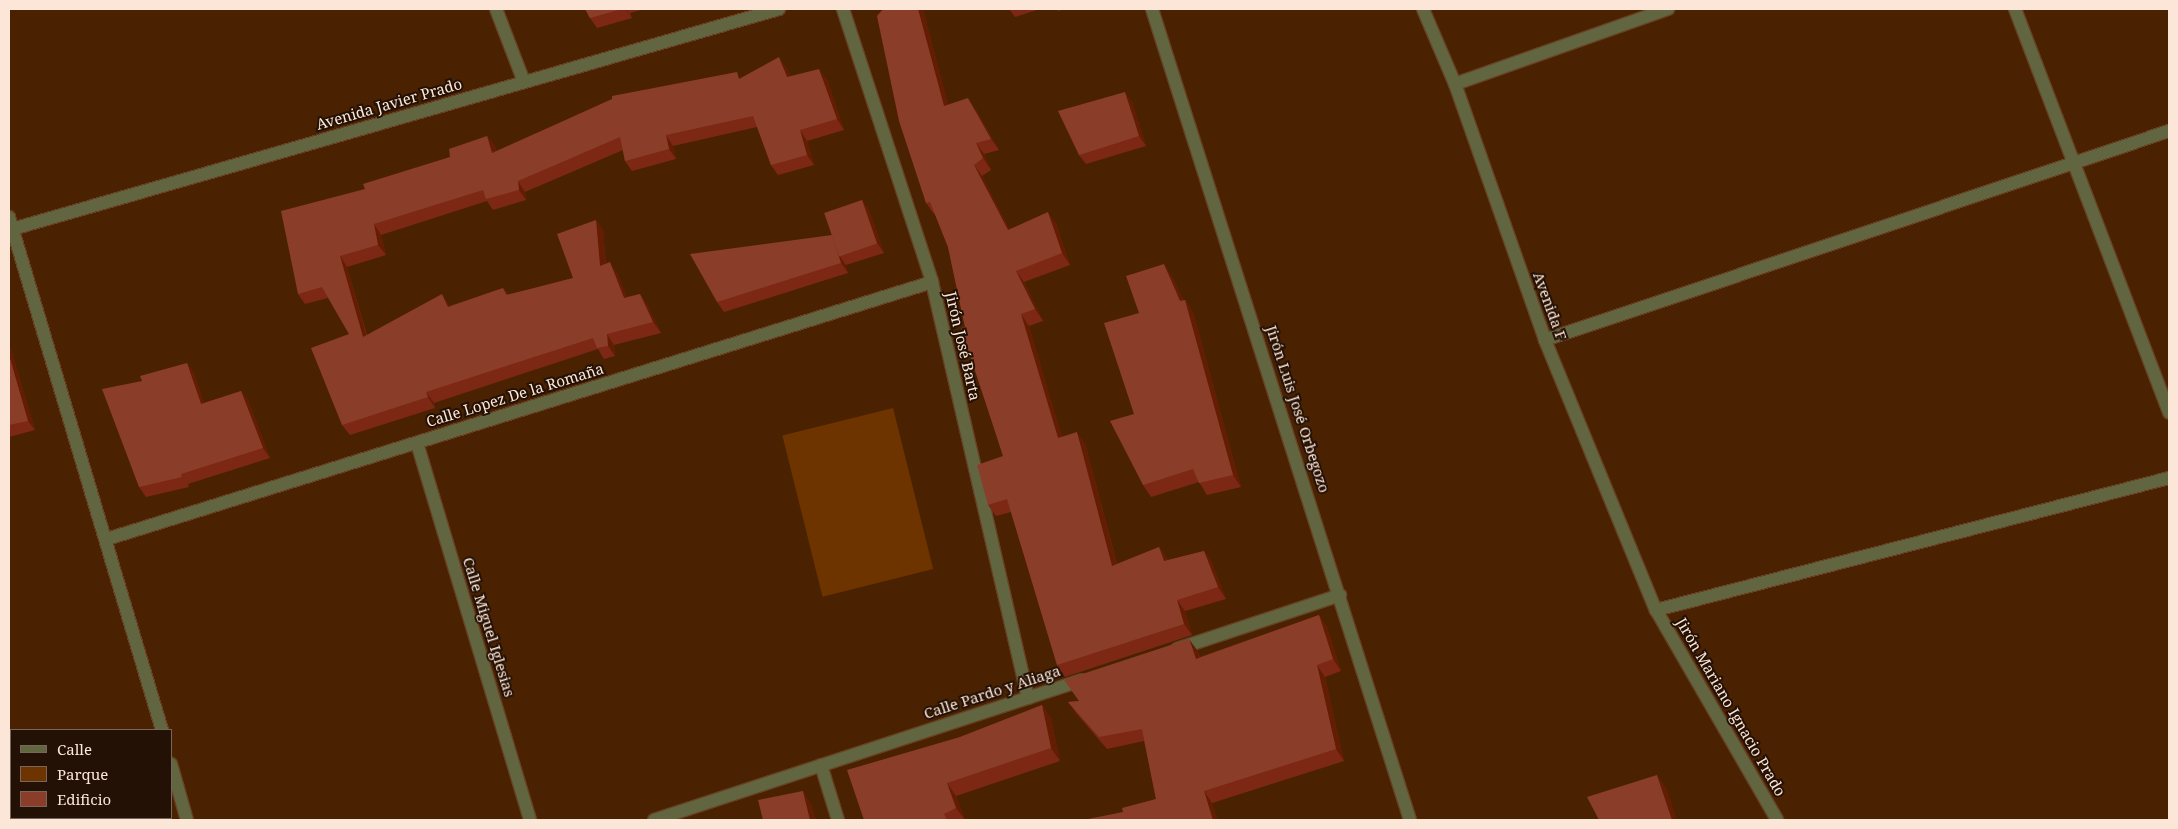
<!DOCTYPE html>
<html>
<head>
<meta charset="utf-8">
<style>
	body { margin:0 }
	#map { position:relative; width:2178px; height:829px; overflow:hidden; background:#4a2201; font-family:"Noto Serif",serif }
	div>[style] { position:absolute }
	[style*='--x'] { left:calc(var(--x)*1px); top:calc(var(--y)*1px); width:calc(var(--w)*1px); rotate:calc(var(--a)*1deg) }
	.green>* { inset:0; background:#6e3400; transform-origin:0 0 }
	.roads { filter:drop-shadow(1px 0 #664123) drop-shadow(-1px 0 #664123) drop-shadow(0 1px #664123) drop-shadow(0 -1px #664123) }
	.minor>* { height:12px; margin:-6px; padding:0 6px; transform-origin:6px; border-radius:6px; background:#626640 }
	.wall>* { inset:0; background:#7d2814 }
	.shaded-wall>* { inset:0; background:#631d03 }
	.building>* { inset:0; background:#8a3d29; transform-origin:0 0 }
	span { translate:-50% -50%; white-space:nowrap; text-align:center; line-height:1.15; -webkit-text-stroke:4px #241105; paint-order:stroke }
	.street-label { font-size:15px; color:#fce6d8 }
	.frame { position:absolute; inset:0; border:10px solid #fce6d8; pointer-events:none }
	.legend { position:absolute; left:10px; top:729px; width:162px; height:90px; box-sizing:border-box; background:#241105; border:1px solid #7a6659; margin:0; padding:6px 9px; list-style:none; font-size:15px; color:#fce6d8 }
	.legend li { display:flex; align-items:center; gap:10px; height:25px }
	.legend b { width:25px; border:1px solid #7a6659 }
</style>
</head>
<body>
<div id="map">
	<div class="green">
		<div style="left:893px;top:408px;width:166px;height:114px;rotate:76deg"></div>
	</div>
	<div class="roads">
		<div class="minor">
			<div style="--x:496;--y:9;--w:78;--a:69"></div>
			<div style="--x:843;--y:9;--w:287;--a:71.9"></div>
			<div style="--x:932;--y:282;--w:427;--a:77"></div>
			<div style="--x:1152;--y:9;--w:851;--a:72.35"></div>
			<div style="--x:1423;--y:9;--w:82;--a:66.9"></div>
			<div style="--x:1455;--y:84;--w:271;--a:70.6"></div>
			<div style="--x:1545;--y:340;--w:292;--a:67.7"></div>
			<div style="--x:1656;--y:610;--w:242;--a:60"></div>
			<div style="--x:2015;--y:9;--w:432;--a:69.1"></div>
			<div style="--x:1455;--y:84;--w:226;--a:-19.4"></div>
			<div style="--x:9;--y:217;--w:535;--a:73.39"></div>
			<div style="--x:9;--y:230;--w:801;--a:-16.01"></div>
			<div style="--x:1545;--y:340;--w:658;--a:-18.52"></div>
			<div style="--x:417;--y:443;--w:394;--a:73.3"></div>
			<div style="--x:107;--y:539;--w:864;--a:-17.3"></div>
			<div style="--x:1656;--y:610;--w:530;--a:-14.43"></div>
			<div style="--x:1177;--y:649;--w:172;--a:-18.3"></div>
			<div style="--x:171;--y:764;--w:58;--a:74.1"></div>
			<div style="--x:821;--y:765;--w:58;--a:72.8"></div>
			<div style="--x:654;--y:820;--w:450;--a:-18.1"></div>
		</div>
	</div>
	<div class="wall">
		<div style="clip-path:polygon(585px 9px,644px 9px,630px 13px,632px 18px,597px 28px,590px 18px)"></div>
		<div style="clip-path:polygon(883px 9px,923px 9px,948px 105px,976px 110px,999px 150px,984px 154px,991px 170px,982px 176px,1009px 229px,1056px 223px,1070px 265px,1024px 282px,1043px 321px,1029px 326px,1062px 437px,1085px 443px,1117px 564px,1159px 547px,1168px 560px,1204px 551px,1212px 563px,1226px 599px,1185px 611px,1192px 635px,1065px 677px,1057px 665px,1011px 512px,996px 516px,988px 505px,1003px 456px,965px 327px,948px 247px,935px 214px,934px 214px,926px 203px)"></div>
		<div style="clip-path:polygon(1009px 9px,1040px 9px,1015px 17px)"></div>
		<div style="clip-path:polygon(1056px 9px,1066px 9px,1058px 11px)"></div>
		<div style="clip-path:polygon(786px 68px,790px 76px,827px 79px,844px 130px,807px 141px,814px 165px,778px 175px,771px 165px,757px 127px,673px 146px,676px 159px,632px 171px,625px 161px,623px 150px,525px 192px,526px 200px,493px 210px,487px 201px,381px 235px,386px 255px,347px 267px,367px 335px,450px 306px,503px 288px,508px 295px,573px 278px,596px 220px,603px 230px,606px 264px,617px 273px,627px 297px,640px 294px,647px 305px,661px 333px,614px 345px,615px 356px,604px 359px,598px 349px,434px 403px,435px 408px,350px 435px,342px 425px,349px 334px,328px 298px,305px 304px,298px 294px,365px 189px,450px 157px,487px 136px,495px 146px,496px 151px,741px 78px)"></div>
		<div style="clip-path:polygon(1132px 102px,1146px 146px,1086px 164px,1079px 155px)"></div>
		<div style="clip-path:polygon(862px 200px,869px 210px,884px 253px,846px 265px,845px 264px,848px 273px,724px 312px,717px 302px,832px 235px)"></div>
		<div style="clip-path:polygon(1172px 276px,1183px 300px,1185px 300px,1193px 312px,1241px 487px,1207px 495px,1199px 482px,1151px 497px,1143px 485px,1134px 414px,1139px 313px)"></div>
		<div style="clip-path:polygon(9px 345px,11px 349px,35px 430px,9px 437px)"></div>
		<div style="clip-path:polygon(187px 363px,194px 373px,204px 403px,241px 391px,248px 400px,270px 458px,188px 484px,189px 487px,146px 497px,139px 487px)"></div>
		<div style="clip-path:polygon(1319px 615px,1327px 627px,1341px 671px,1325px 677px,1344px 761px,1212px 803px,1123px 812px,1156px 799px,1144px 741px,1107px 749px,1077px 714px,1068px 702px,1079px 701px,1197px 650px,1200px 657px)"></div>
		<div style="clip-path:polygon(1042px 705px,1051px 718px,1060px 761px,956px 796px,965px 820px,864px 820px,960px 737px)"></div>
	</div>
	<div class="shaded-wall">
		<div style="clip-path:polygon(625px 9px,626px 9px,632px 18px)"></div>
		<div style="clip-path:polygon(918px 9px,923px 9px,952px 118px,944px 106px)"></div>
		<div style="clip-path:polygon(779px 57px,786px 68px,795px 87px,787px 77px)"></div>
		<div style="clip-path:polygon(819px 69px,827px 79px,844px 130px,837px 119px)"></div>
		<div style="clip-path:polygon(1125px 92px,1132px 102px,1146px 146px,1139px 136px)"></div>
		<div style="clip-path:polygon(968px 98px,976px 110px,999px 150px,991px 139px)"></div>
		<div style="clip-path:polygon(800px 130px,807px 141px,814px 165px,807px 155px)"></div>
		<div style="clip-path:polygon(666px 135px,673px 146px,676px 159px,669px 149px)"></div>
		<div style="clip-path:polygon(487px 136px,495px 146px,499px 163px,492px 153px)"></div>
		<div style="clip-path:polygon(976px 143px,984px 154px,991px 170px,983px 158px)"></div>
		<div style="clip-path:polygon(974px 165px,982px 176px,1016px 241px,1008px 230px)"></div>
		<div style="clip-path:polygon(518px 181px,525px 192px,526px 200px,519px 190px)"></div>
		<div style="clip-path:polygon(862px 200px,869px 210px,884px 253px,877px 243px)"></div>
		<div style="clip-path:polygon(1048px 212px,1056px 223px,1070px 265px,1062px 253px)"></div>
		<div style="clip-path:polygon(596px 220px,603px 230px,607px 277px,600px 266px)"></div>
		<div style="clip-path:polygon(374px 224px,381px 235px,386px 255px,378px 245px)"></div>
		<div style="clip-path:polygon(832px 235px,839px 255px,845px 264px,848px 273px,841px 263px)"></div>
		<div style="clip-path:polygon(340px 256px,347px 267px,370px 348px,363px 337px)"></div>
		<div style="clip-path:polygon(610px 262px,617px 273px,632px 308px,624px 298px)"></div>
		<div style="clip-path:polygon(1164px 264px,1172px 276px,1187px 309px,1185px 300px,1193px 312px,1241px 487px,1233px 475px,1180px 301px)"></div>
		<div style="clip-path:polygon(1016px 271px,1024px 282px,1043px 321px,1035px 309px)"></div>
		<div style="clip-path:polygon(442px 294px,449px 305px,455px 317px,448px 307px)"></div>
		<div style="clip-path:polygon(640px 294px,647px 305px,661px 333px,653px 322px)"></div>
		<div style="clip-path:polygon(1021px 314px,1029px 326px,1066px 449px,1058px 438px)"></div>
		<div style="clip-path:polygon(607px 334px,614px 345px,615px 356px,608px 346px)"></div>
		<div style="clip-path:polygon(9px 345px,11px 349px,35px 430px,28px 421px,9px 355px)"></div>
		<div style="clip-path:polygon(187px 363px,194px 373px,208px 414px,201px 404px)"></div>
		<div style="clip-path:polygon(241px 391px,248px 400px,270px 458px,263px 448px)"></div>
		<div style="clip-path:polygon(426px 392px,434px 403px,435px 408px,428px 397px)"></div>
		<div style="clip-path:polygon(1077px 432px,1085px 443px,1120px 577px,1112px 566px)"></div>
		<div style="clip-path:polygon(1159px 547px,1167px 559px,1172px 572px,1164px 561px)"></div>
		<div style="clip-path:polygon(1204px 551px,1212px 563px,1226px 599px,1218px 587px)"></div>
		<div style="clip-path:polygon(1177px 600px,1185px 611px,1192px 635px,1184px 624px)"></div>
		<div style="clip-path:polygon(1319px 615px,1327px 627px,1341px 671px,1333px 659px)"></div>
		<div style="clip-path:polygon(1189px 639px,1197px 650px,1204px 670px,1196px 659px)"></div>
		<div style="clip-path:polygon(1317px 665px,1325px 677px,1344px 761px,1336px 749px)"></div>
		<div style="clip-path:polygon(1042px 705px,1051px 718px,1060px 761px,1051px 748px)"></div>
		<div style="clip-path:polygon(1657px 775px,1667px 789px,1677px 820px,1672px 820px)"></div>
		<div style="clip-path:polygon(947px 783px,956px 796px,965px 820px,956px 808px)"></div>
		<div style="clip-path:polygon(803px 791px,812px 805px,816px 820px,810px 820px)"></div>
		<div style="clip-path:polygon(1204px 791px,1212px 803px,1218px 820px,1213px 820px)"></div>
	</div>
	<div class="building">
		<div style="clip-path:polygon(585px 9px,622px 9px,590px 18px)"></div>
		<div style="clip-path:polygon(883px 9px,918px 9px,944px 106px,968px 98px,991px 139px,976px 143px,983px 158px,974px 165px,1008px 230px,1048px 212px,1062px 253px,1016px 271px,1035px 309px,1021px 314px,1058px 438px,1077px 432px,1112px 566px,1159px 547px,1164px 561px,1204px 551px,1218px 587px,1177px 600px,1184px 624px,1057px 665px,1007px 499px,988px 505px,977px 465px,1003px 456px,961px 328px,965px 327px,948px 247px,930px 202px,926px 203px,899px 121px,877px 16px)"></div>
		<div style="clip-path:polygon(779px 57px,787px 77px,819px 69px,837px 119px,800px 130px,807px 155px,771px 165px,753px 116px,666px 135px,669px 149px,625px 161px,620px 137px,518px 181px,519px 190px,486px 199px,483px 190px,374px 224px,378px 245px,340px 256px,363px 337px,442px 294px,448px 307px,503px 288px,506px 295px,573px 278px,557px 234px,596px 220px,600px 266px,610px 262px,624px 298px,640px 294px,653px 322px,607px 334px,608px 346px,597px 348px,593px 338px,426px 392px,428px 397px,342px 425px,311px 348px,349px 334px,322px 287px,298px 294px,281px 211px,365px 189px,363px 184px,450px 157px,449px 149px,487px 136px,492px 153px,612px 99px,612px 96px,737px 72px,739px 79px)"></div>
		<div style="clip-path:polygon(1125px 92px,1139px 136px,1079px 155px,1058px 111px)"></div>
		<div style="left:862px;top:200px;width:46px;height:40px;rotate:71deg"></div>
		<div style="clip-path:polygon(832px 235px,841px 263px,717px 302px,690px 254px)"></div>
		<div style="clip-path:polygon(1164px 264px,1180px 301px,1185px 300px,1233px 475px,1199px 483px,1193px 469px,1143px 485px,1110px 421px,1134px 414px,1104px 323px,1139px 313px,1126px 276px)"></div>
		<div style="clip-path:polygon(9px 355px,28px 421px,9px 425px)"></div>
		<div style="clip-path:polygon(187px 363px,201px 404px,241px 391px,263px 448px,181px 474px,182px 477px,139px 487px,102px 389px,142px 381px,140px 376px)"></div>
		<div style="clip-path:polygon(1319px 615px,1333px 659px,1317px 665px,1336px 749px,1204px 791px,1213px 820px,1083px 820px,1123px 812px,1122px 808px,1156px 799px,1142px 729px,1099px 737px,1068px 702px,1079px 701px,1064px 680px,1189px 639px,1196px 659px)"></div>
		<div style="clip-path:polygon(1042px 705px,1051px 748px,947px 783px,956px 808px,944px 814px,947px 820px,864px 820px,847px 770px,960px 737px)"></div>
		<div style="clip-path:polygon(1657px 775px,1672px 820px,1599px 820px,1587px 797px)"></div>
		<div style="clip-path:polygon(803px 791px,810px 820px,763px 820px,758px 800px)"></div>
	</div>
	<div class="street-label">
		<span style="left:389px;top:104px;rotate:-16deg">Avenida Javier Prado</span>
		<span style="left:1550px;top:306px;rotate:70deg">Avenida F</span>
		<span style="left:963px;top:346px;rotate:77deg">Jirón José Barta</span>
		<span style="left:515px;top:395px;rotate:-17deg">Calle Lopez De la Romaña</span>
		<span style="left:1298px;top:409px;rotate:72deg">Jirón Luis José Orbegozo</span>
		<span style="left:489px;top:627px;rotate:73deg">Calle Miguel Iglesias</span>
		<span style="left:992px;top:692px;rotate:-18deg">Calle Pardo y Aliaga</span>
		<span style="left:1731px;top:707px;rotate:60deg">Jirón Mariano Ignacio Prado</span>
	</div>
	<div class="frame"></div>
	<ul class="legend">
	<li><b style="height:6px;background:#626640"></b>Calle</li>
	<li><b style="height:14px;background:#6e3400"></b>Parque</li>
	<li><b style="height:14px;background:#8a3d29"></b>Edificio</li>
	</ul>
</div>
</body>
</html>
